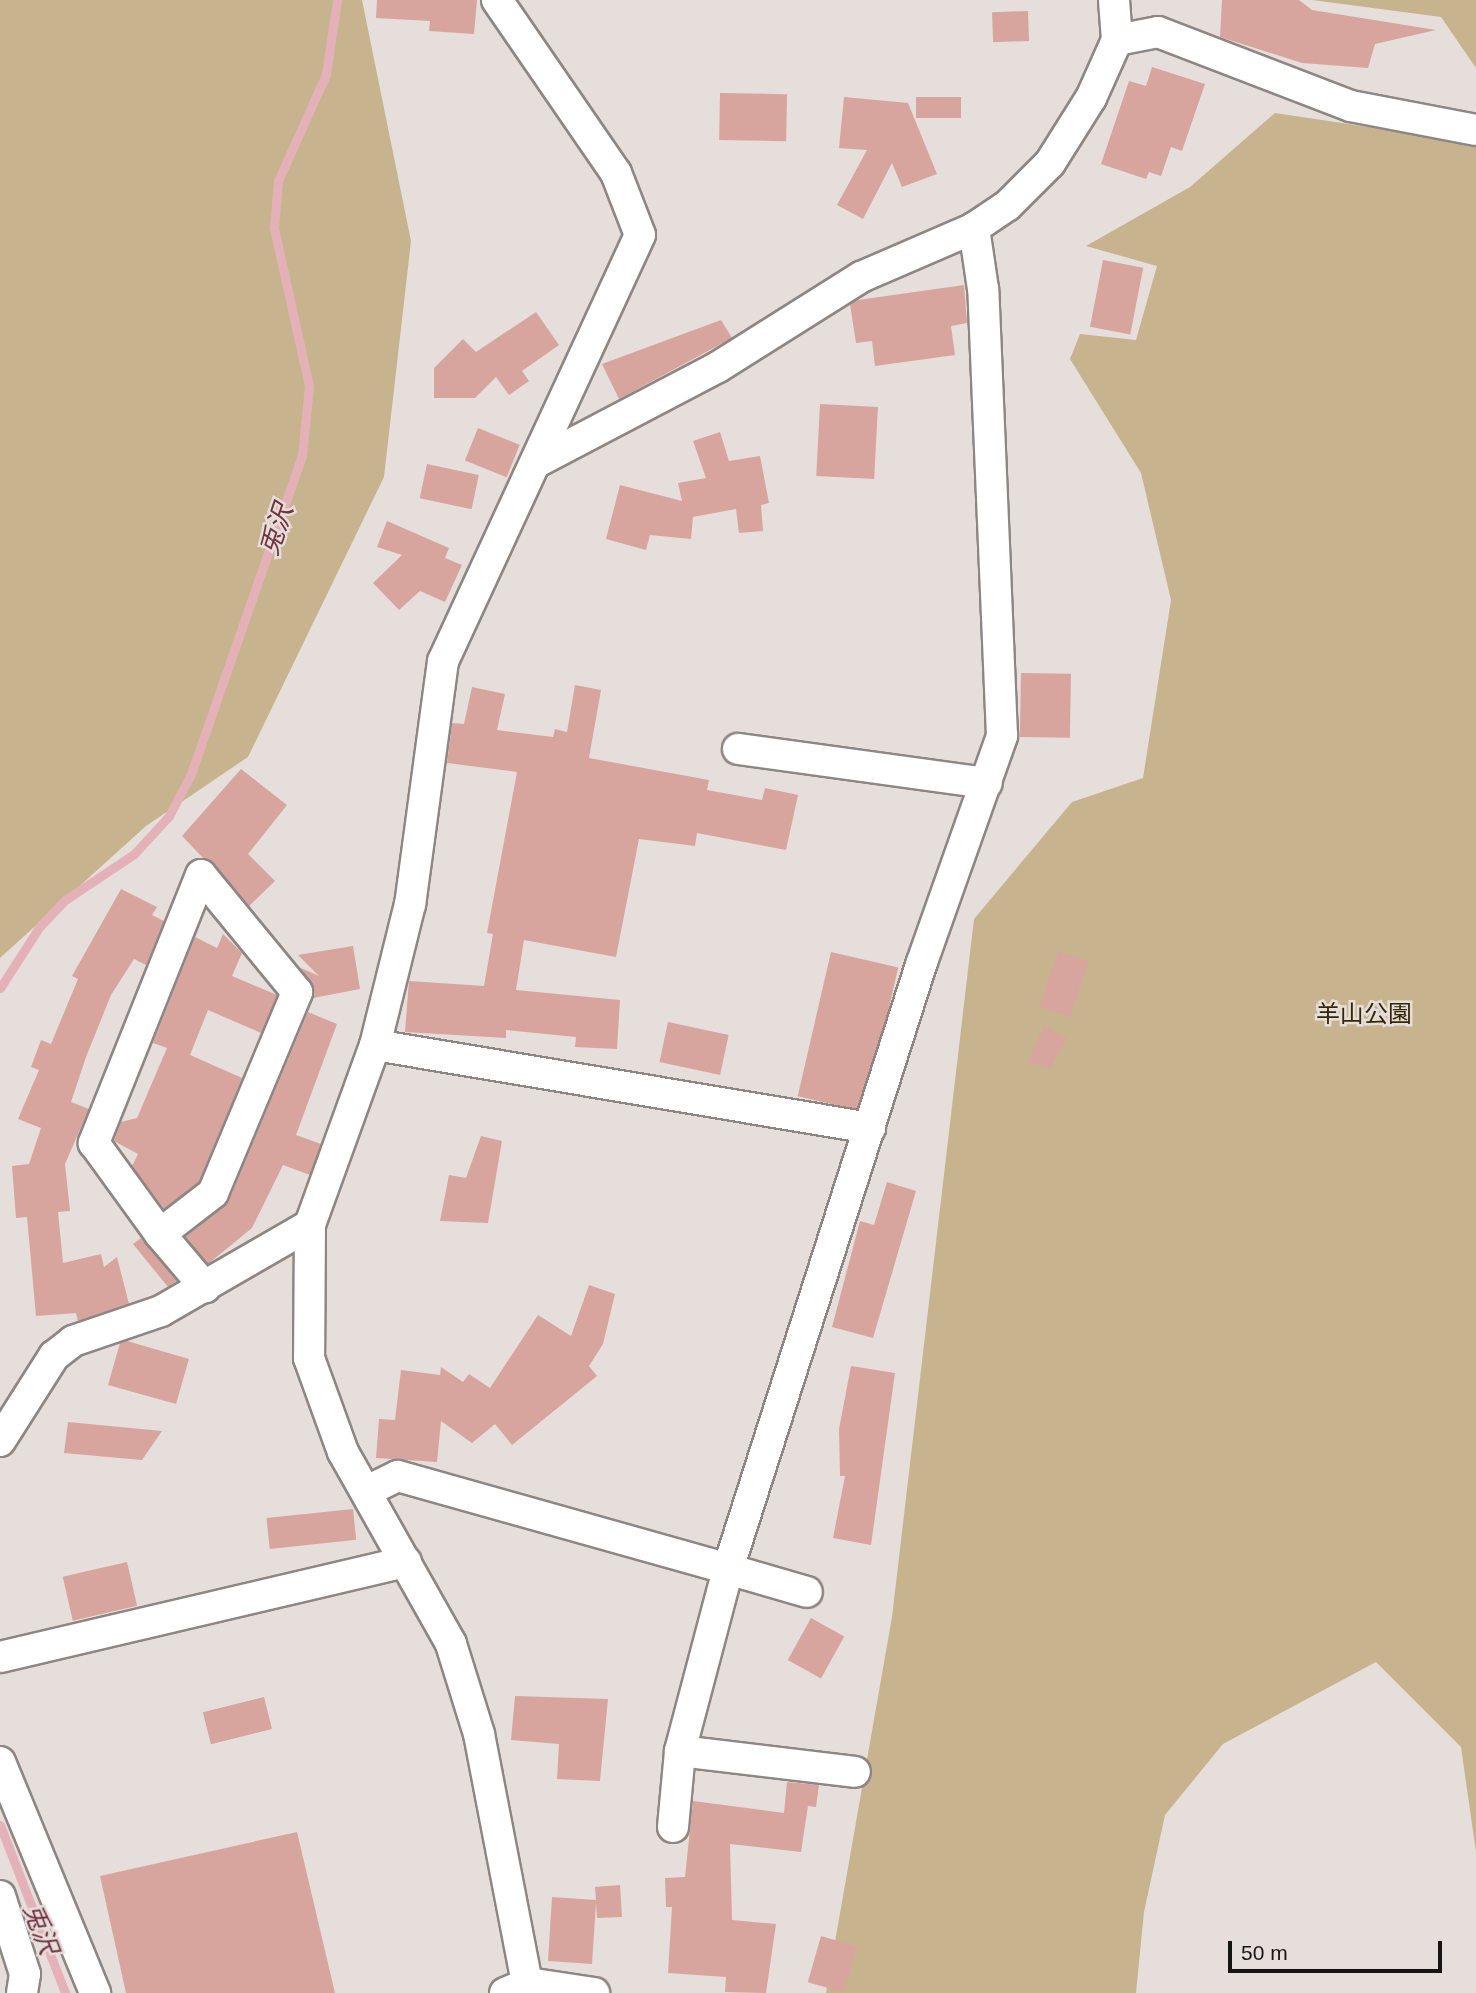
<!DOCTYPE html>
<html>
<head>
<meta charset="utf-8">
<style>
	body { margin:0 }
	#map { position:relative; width:1476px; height:1993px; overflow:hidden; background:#e5deda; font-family:Arial,"Noto Sans JP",sans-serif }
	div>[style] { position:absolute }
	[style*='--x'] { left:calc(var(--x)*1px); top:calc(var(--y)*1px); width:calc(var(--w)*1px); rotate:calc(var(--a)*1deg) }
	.green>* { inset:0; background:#c7b48f }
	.stream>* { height:9px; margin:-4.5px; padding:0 4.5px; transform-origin:4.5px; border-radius:4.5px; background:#e5b1b9 }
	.building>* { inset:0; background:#d8a59e; transform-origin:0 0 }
	.roads { filter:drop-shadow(2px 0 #8d8683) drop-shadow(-2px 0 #8d8683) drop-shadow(0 2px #8d8683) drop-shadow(0 -2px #8d8683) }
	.minor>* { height:30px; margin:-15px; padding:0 15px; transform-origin:15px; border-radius:15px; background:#fff }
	span { translate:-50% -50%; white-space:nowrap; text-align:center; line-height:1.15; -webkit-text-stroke:5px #e5deda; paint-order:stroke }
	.park-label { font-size:24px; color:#362703 }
	.water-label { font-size:26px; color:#723240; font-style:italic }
	.scale { position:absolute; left:1228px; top:1941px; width:214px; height:32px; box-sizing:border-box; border:4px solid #171513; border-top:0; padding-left:9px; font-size:21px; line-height:24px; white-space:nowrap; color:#171513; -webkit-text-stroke:5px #e5deda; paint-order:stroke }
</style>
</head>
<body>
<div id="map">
	<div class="green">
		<div style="clip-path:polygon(0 0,362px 0,411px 241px,384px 477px,248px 757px,146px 826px,0 958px)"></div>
		<div style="clip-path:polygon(1312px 0,1476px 0,1476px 68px,1441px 17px)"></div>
		<div style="clip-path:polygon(1275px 113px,1476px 143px,1476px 1852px,1461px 1747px,1376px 1662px,1223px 1744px,1165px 1815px,1144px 1912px,1136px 1993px,826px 1993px,892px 1617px,974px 919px,1072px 802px,1143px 778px,1171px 600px,1141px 473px,1070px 359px,1080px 334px,1136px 340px,1157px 266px,1086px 246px,1190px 187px)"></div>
	</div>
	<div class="stream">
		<div style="--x:0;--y:988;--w:74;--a:-57.2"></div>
		<div style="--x:40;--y:926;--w:36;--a:-46"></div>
		<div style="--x:65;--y:900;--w:83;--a:-33.7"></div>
		<div style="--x:134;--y:854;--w:52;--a:-47.4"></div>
		<div style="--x:169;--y:816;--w:47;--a:-62.4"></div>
		<div style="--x:191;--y:774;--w:337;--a:-70.8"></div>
		<div style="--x:302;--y:456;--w:70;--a:-84.3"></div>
		<div style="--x:309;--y:386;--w:162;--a:-102.5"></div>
		<div style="--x:274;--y:228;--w:47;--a:-85.1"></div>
		<div style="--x:278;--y:181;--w:117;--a:-65.8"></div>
		<div style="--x:326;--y:74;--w:75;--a:-81.5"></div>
		<div style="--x:0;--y:1825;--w:180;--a:68.8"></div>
	</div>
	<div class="building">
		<div style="clip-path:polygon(377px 0,477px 0,474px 34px,429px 31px,430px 21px,376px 18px)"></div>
		<div style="clip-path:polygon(1222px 0,1299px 0,1312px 10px,1436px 30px,1375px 44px,1368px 68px,1302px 63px,1220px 37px)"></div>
		<div style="left:1028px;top:11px;width:30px;height:36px;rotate:88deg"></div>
		<div style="clip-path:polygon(1152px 67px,1205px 84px,1182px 151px,1171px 147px,1161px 176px,1149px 172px,1146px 179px,1101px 164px,1129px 81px,1146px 86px)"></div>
		<div style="left:720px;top:93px;width:67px;height:47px;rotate:1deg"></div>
		<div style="clip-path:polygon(844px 97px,908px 103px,937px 174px,902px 187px,892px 163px,863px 219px,837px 205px,867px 150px,839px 148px)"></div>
		<div style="left:961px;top:97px;width:21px;height:45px;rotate:90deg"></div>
		<div style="left:1103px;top:260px;width:41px;height:68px;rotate:11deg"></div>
		<div style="clip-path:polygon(964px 285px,967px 323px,951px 326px,955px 355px,875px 366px,872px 341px,856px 343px,850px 304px,858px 300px)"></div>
		<div style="clip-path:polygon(536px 312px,559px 345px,522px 371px,529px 381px,509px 395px,496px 377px,475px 398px,434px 398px,434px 368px,463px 339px,476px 352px)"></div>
		<div style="clip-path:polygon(721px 320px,732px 338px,619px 399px,602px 364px)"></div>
		<div style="left:820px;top:404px;width:58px;height:72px;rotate:3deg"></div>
		<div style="left:478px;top:428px;width:45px;height:35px;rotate:22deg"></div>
		<div style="clip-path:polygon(720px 432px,729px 461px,760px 456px,769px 503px,761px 505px,763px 531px,739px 533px,736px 509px,693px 517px,691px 539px,650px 535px,646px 550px,606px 539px,620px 485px,682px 501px,678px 483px,706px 478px,693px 441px)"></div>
		<div style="left:427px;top:464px;width:53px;height:35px;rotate:12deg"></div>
		<div style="clip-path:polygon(387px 521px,449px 548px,445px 558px,462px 565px,445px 602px,420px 591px,399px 610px,373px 583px,402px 555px,377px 547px)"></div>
		<div style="left:1021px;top:673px;width:50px;height:64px;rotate:1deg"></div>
		<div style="clip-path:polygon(575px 685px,601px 690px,589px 758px,709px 780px,707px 790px,762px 800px,765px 788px,798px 795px,786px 850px,697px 833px,695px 846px,639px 839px,616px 957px,524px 940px,516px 990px,620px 1000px,617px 1049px,575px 1047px,576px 1037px,506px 1030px,506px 1038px,405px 1032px,409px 981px,484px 986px,493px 934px,487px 933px,517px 772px,447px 763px,452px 723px,464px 724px,472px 687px,505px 694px,497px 730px,553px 737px,555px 729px,567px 732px)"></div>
		<div style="clip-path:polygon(241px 769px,287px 805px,248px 854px,275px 881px,249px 906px,182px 836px)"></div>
		<div style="clip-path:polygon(121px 889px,157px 907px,152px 915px,164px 921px,146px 965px,134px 959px,111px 995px,86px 1057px,71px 1102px,89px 1109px,65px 1164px,70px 1211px,58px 1212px,63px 1263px,101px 1254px,104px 1267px,117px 1257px,129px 1304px,78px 1321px,76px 1313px,36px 1316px,27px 1217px,16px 1218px,12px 1166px,29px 1164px,41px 1128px,18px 1119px,39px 1070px,31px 1067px,41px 1040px,51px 1044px,78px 979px,72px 976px)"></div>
		<div style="clip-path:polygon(223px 934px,242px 953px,232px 976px,277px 995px,261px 1033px,208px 1010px,190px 1055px,242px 1078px,199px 1182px,164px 1209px,132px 1166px,138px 1154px,114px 1141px,121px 1122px,137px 1118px,167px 1048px,153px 1043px,195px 937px,217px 948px)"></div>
		<div style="clip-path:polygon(353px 946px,360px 989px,313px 998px,301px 968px,319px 976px,298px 955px)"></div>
		<div style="left:1058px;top:951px;width:32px;height:59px;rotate:18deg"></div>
		<div style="left:831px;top:952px;width:69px;height:148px;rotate:13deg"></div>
		<div style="clip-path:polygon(308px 1012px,337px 1024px,296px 1135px,321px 1144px,310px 1175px,283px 1165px,252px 1228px,208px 1264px,185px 1237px,229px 1200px)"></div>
		<div style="left:668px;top:1022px;width:62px;height:41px;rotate:12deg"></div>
		<div style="clip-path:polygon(1044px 1026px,1067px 1038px,1051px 1067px,1027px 1063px)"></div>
		<div style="clip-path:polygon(481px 1136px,502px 1141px,488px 1223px,440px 1221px,449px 1175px,466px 1178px)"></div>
		<div style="clip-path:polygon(887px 1182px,916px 1191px,873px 1338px,832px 1327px,860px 1221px,874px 1225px)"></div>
		<div style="clip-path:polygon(141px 1238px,147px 1245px,177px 1281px,168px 1287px,133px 1244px)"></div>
		<div style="clip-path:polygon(589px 1285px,615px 1294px,603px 1344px,589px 1366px,597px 1376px,512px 1445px,495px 1424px,472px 1443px,441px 1421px,437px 1462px,376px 1458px,379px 1419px,395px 1420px,401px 1370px,440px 1375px,441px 1367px,463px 1382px,469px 1374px,490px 1388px,538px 1315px,571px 1336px)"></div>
		<div style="clip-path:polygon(127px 1341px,189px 1359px,176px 1404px,108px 1385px,120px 1343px)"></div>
		<div style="clip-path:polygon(851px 1366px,895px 1373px,871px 1545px,833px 1538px,845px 1476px,840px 1476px,839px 1429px)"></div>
		<div style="clip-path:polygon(68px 1422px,162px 1431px,142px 1460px,64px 1453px)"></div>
		<div style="left:353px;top:1509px;width:31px;height:87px;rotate:84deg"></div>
		<div style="left:127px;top:1562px;width:45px;height:66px;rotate:77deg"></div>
		<div style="left:811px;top:1618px;width:38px;height:48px;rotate:29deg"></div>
		<div style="clip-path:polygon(515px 1696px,608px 1699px,600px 1781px,557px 1779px,559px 1744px,511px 1740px)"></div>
		<div style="left:264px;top:1697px;width:33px;height:63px;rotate:76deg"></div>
		<div style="clip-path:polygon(787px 1782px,819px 1785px,816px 1807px,808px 1806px,801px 1852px,730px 1844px,732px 1920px,776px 1924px,766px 1993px,725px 1992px,726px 1977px,668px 1973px,672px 1907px,666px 1907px,665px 1878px,685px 1877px,693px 1801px,784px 1813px)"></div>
		<div style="clip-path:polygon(297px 1832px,335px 1993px,126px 1993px,100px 1876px)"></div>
		<div style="clip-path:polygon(620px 1885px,622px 1917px,597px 1918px,596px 1903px,592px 1964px,548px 1961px,552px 1897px,596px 1900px,595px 1887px)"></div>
		<div style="left:821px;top:1936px;width:37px;height:48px;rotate:16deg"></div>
	</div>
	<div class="roads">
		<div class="minor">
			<div style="--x:497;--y:0;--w:210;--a:55.5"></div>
			<div style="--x:616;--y:173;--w:66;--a:68.8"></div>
			<div style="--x:640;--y:235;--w:469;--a:114.8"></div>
			<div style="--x:443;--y:661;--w:245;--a:97.7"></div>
			<div style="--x:410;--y:904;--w:145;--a:103.9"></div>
			<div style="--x:375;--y:1045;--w:191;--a:109.9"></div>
			<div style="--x:310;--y:1225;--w:133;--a:90.4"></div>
			<div style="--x:309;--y:1358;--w:100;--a:70.1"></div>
			<div style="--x:343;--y:1452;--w:220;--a:60.6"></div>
			<div style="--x:451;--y:1644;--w:94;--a:72.7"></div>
			<div style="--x:479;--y:1734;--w:264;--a:79.1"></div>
			<div style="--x:1117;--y:40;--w:42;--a:-11"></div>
			<div style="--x:1158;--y:32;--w:207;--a:21"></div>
			<div style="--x:1351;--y:106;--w:127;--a:10.9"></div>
			<div style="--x:537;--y:462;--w:204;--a:-27.7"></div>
			<div style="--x:718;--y:367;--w:169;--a:-32.2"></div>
			<div style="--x:861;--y:277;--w:123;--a:-23.4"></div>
			<div style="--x:974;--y:228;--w:40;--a:-34"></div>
			<div style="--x:1007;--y:206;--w:61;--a:-45"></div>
			<div style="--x:1050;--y:163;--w:77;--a:-57.8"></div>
			<div style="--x:1091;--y:98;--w:64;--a:-65.9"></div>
			<div style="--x:1117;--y:40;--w:40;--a:-94.3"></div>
			<div style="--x:738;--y:749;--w:251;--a:7.8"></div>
			<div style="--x:375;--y:1045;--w:502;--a:9.52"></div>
			<div style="--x:160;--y:1234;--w:67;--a:-37.7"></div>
			<div style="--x:213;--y:1193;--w:218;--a:-67.3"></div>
			<div style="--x:297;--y:992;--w:151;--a:-129.4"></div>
			<div style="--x:201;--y:875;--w:289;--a:111.8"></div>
			<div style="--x:94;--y:1143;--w:112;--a:54"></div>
			<div style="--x:160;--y:1234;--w:70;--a:49.7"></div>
			<div style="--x:0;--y:1441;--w:101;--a:-57.6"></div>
			<div style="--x:54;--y:1356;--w:24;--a:-38"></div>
			<div style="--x:73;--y:1341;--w:93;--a:-18.8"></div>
			<div style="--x:161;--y:1311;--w:172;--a:-30"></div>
			<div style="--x:367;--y:1491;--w:34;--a:-26"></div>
			<div style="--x:398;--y:1476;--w:343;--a:15.7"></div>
			<div style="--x:728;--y:1569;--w:637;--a:-72.28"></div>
			<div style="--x:922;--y:962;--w:240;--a:-70.5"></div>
			<div style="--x:1002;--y:736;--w:447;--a:-92.4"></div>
			<div style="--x:983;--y:289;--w:62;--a:-98.4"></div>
			<div style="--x:0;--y:1657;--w:417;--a:-13.2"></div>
			<div style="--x:680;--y:1751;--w:176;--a:6.8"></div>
			<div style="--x:0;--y:1762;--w:250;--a:67.6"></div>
			<div style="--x:673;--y:1827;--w:76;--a:-84.7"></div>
			<div style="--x:680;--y:1751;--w:188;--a:-75.2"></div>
			<div style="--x:728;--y:1569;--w:82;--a:16.2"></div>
			<div style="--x:0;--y:1896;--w:82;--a:72.2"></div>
			<div style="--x:25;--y:1974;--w:19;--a:99"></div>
			<div style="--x:505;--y:1993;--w:25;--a:-23"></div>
			<div style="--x:528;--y:1983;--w:67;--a:8.6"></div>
		</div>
	</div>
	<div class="park-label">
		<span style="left:1364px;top:1014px">羊山公園</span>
	</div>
	<div class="water-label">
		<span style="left:277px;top:530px;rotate:-71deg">兎沢</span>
		<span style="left:40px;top:1929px;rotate:69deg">兎沢</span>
	</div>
	<div class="scale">50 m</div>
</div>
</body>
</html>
